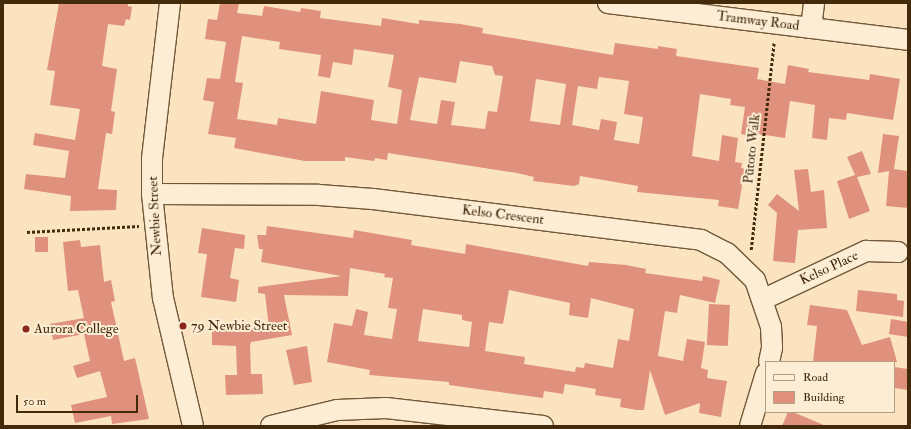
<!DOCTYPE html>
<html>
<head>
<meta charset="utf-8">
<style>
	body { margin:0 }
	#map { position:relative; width:911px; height:429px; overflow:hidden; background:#fce3bf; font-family:"IM FELL Double Pica",serif }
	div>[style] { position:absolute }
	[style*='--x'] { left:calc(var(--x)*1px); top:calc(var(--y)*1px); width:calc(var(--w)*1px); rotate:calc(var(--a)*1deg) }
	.building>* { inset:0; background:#df917d; transform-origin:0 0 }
	.path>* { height:2.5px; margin-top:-1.25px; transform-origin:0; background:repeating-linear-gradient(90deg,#432a0b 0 3px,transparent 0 5px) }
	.roads { filter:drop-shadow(1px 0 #715838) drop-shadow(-1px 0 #715838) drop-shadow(0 1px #715838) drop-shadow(0 -1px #715838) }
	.minor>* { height:20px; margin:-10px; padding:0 10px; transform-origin:10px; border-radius:10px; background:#fdedd5 }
	.dots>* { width:11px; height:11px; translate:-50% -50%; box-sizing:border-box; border:2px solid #fdedd5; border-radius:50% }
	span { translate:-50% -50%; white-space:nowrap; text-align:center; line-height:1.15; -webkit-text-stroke:4px #fdedd5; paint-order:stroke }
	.street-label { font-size:14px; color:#432a0b }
	.poi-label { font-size:14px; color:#432a0b }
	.left { translate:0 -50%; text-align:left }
	.frame { position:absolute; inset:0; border:4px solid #432a0b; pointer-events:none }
	.legend { position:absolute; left:765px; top:361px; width:130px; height:52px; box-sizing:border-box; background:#fdedd5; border:1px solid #b39f84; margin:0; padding:5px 7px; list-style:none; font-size:12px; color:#432a0b }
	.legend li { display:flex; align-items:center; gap:8px; height:20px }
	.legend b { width:20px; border:1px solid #b39f84 }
	.scale { position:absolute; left:16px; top:395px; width:122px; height:18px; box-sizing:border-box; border:2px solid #432a0b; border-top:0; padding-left:5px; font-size:12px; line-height:14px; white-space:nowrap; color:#432a0b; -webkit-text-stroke:3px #fdedd5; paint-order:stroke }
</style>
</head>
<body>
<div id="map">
	<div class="building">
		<div style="clip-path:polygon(59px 3px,128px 3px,128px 6px,132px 7px,130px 20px,126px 19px,124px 26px,108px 24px,102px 66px,117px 69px,111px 111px,115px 112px,112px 134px,106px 133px,98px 189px,117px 190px,116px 210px,70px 211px,71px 196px,24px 189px,26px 174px,65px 178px,69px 151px,33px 145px,35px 133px,75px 140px,80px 109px,50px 105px,55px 71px,47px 70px)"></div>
		<div style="clip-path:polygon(evenodd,220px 3px,239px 3px,237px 13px,262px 16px,264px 6px,300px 12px,301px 8px,321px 11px,320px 18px,381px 26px,382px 18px,419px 24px,419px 20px,460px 24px,483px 28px,482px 33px,613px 55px,615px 43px,658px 49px,658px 46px,677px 49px,676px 56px,759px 68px,757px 79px,785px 84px,788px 65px,809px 69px,808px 72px,869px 80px,870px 74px,900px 79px,893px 120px,847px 113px,846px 120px,829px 118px,827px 140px,812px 138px,815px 105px,790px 101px,785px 138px,758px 134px,757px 137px,741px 134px,745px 107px,730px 105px,731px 99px,700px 94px,692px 156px,719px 161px,722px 135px,738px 138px,735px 162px,742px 163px,741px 168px,745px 169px,738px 209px,718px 206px,719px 200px,637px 192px,638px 186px,580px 176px,579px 184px,574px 186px,533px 181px,534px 177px,517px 173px,388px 153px,387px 160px,375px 158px,374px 161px,345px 157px,345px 161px,305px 161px,234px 148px,236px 138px,208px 134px,214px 102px,203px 100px,207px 78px,220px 79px,226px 42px,205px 39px,208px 19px,217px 20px,220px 3px,242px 36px,280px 42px,279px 49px,321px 55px,318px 76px,330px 78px,333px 62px,352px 65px,354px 49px,394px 55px,388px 87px,402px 90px,397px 124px,371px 120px,374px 100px,321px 91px,316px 124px,278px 118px,277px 125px,237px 119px,243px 83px,235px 82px,242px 36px,220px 3px,460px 61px,492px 66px,495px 75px,503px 76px,497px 112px,488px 111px,485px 129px,451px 125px,455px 102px,441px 100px,437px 124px,410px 120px,419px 77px,456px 83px,460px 61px,220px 3px,599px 77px,629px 81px,624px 114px,643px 117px,639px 144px,614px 140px,617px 122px,601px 119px,599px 130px,572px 125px,578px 86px,597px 89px,599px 77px,220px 3px,536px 79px,566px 84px,560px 125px,530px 121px,536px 79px)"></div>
		<div style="clip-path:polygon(883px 134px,899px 136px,894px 169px,908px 171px,908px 208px,886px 206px,889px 171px,878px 173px)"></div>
		<div style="clip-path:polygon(862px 151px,871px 174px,857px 177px,870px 211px,849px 219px,837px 181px,855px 175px,847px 157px)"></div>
		<div style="clip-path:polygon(808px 169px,811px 192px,824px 190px,827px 228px,798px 230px,795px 263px,773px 261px,777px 213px,768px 205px,777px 194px,799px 211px,794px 170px)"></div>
		<div style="clip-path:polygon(evenodd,267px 226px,353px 238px,354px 230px,412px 240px,411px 245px,465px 254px,466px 244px,588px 266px,589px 262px,626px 265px,646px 269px,645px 273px,702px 281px,703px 276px,720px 280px,715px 303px,680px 295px,677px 313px,665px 311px,658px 356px,683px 361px,687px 339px,705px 342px,701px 368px,708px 370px,707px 378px,727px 381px,721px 417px,699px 413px,700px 403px,665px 415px,650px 370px,644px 410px,637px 410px,620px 407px,621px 399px,595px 395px,596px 389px,565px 384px,563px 394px,544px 391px,543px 398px,449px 385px,449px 382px,369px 375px,370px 370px,327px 362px,334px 323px,352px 326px,356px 309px,368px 312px,364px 335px,392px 339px,397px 309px,388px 308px,393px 278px,384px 277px,385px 274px,350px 268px,348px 296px,284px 295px,292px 335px,251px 342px,250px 346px,251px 374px,262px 374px,263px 394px,226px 395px,225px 375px,237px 375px,236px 346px,212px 345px,212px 328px,226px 328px,226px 323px,240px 323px,240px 328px,269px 328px,265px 294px,258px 293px,258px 287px,342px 276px,261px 262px,263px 249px,259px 249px,257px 235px,266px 235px,267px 226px,509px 290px,570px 303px,569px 315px,588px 318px,591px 298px,634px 309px,629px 341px,618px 339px,613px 368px,585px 363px,584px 368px,576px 367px,575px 372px,524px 364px,525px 357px,485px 351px,489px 322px,503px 324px,509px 290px,267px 226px,423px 309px,462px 315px,462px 320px,472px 322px,469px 347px,418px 341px,423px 309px)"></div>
		<div style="clip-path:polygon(202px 228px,245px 235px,244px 249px,235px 248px,230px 278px,239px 280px,236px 302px,201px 297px,207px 254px,198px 253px)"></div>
		<div style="left:35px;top:237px;width:13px;height:15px"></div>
		<div style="clip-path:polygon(80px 240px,81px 247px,100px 245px,104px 282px,111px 280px,115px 301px,111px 302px,124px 361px,135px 358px,149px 419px,112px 424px,111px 416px,75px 423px,71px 405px,107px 397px,100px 371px,77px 378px,73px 366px,90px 361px,84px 334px,53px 340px,50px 324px,84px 318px,78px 290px,68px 291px,63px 242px)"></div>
		<div style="clip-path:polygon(858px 290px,897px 294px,897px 300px,904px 301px,903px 317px,856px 311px)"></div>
		<div style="left:709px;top:304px;width:21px;height:41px;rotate:3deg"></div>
		<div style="clip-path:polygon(810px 305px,847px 310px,862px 345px,890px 337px,897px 362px,813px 362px,817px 326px,807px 325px)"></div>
		<div style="clip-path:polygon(891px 319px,908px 322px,908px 337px,889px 334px)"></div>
		<div style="clip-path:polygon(307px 346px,312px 382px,294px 385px,286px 350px)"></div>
		<div style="clip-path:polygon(894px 367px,908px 369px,908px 390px,894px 388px)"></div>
		<div style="clip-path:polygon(788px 412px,793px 412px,826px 426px,782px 426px)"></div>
	</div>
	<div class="path">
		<div style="--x:27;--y:232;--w:112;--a:-3.1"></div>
		<div style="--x:751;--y:250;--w:208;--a:-83.7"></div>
	</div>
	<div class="roads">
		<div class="minor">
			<div style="--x:170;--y:3;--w:157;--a:96.6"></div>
			<div style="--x:152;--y:159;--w:35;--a:90"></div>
			<div style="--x:152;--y:194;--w:105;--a:84"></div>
			<div style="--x:163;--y:298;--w:131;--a:76.8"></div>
			<div style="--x:608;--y:3;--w:302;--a:7"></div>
			<div style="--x:811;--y:28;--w:25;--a:-83"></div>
			<div style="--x:152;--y:194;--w:167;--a:0.3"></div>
			<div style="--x:319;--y:195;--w:54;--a:4.2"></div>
			<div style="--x:373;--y:199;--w:331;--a:7.1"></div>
			<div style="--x:701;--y:240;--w:29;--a:27"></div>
			<div style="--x:727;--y:253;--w:39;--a:44"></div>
			<div style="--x:755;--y:280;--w:50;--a:71.2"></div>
			<div style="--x:771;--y:327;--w:21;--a:87"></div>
			<div style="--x:772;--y:348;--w:14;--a:102"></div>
			<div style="--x:764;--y:299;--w:113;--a:-25.2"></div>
			<div style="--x:866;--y:251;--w:32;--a:2"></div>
			<div style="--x:271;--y:426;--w:68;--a:-13.6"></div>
			<div style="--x:337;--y:410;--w:49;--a:-2.3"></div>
			<div style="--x:386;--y:408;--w:158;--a:6.5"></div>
			<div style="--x:750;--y:426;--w:55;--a:-73.2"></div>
		</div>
	</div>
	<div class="dots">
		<div style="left:183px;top:326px;background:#8f2418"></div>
		<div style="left:26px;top:329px;background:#8f2418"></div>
	</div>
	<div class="street-label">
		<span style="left:758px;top:21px;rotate:7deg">Tramway Road</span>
		<span style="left:752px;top:149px;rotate:-84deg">Pūtoto Walk</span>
		<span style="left:503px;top:215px;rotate:7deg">Kelso Crescent</span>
		<span style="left:155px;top:216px;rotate:-93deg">Newbie Street</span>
		<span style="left:829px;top:268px;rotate:-25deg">Kelso Place</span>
	</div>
	<div class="poi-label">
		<span class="left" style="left:191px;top:326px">79 Newbie Street</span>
		<span class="left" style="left:34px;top:329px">Aurora College</span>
	</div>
	<div class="frame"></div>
	<ul class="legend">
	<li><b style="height:5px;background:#fdedd5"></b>Road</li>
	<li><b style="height:11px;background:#df917d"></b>Building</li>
	</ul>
	<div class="scale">50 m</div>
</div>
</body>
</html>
